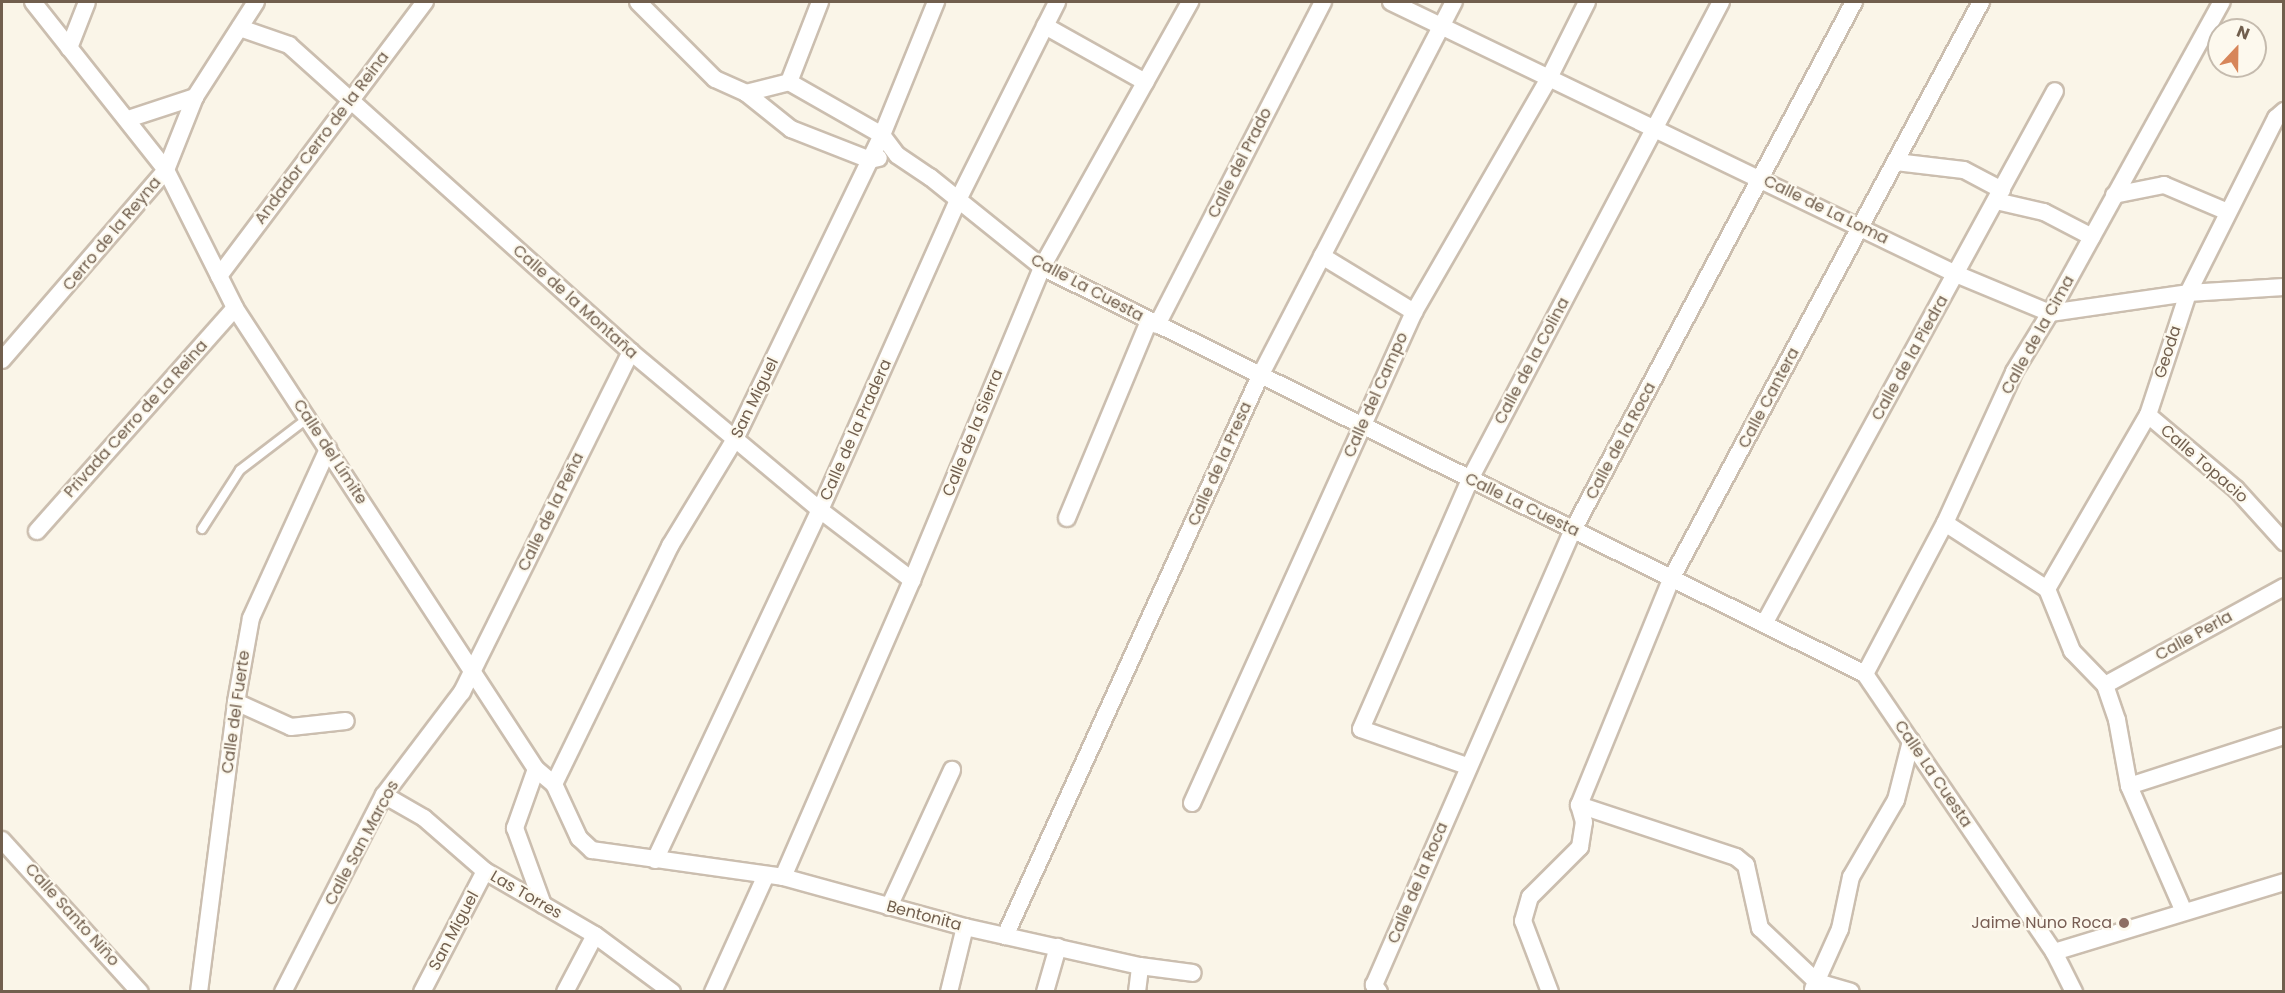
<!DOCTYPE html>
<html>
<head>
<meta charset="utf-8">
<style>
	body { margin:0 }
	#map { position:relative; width:2285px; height:993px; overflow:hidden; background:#faf5e8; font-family:Poppins,sans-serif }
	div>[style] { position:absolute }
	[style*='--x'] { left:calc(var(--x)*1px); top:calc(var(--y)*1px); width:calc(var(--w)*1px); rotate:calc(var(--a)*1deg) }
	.roads { filter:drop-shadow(2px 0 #cbbeaf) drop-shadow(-2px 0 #cbbeaf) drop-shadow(0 2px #cbbeaf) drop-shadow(0 -2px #cbbeaf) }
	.lane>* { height:8px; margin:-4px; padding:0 4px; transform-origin:4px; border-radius:4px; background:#fff }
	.street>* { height:16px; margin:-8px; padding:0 8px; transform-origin:8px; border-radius:8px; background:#fff }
	.dots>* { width:16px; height:16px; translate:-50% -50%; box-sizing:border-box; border:3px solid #fdf9ee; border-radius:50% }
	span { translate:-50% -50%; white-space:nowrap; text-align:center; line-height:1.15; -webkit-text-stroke:4.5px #fdf9ee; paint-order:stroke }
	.street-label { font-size:16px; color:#715f4e }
	.education-label { font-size:16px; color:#785e54 }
	.right { translate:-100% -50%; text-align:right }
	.frame { position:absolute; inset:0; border:3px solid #715f4e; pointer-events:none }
	.north { position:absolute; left:2207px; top:18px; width:60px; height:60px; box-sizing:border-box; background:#fdf9ee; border:2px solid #c5bbae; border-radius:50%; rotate:22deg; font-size:16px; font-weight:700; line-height:24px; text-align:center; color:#715f4e }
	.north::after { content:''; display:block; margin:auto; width:21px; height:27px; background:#d7865a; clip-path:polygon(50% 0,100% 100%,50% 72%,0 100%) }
</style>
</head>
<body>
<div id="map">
	<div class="roads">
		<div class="lane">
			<div style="--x:202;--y:529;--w:70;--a:-57.2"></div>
			<div style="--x:240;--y:470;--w:86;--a:-37.4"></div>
		</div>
		<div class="street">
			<div style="--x:33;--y:2;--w:214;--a:51.6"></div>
			<div style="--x:166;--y:170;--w:154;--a:63.4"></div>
			<div style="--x:235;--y:308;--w:551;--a:56.86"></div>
			<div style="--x:536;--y:769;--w:23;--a:40"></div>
			<div style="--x:554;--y:784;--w:60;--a:65.2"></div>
			<div style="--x:579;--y:838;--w:18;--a:43"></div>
			<div style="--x:592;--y:850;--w:193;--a:8"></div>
			<div style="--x:783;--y:877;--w:189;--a:15.4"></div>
			<div style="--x:965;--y:927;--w:179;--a:12.6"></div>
			<div style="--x:1140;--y:966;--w:53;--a:7.5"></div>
			<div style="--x:638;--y:2;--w:109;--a:45"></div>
			<div style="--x:715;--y:79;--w:34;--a:24"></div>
			<div style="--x:746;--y:93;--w:44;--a:-14.3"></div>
			<div style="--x:789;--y:82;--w:107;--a:29.7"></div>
			<div style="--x:882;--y:135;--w:25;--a:53"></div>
			<div style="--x:897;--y:155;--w:40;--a:34"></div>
			<div style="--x:930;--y:177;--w:144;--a:38.8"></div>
			<div style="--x:1042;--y:267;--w:918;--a:26.31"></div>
			<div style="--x:1865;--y:674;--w:336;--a:55.8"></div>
			<div style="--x:2054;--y:952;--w:45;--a:63.4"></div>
			<div style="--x:1391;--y:2;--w:627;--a:25.71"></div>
			<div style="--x:1956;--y:274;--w:102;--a:22.5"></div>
			<div style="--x:2050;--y:313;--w:139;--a:-8.2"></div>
			<div style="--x:2188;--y:293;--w:96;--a:-3.6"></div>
			<div style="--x:1045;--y:26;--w:115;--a:29.2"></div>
			<div style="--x:240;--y:28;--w:52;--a:19.1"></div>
			<div style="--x:289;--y:45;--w:460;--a:41.9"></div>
			<div style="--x:631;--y:352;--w:246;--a:39.9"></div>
			<div style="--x:820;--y:510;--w:116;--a:37.3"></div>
			<div style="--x:69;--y:48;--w:49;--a:-68.6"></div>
			<div style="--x:789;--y:82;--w:86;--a:-68.8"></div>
			<div style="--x:746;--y:93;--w:58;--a:38.7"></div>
			<div style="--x:791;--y:129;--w:85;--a:21.4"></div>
			<div style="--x:870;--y:160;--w:9;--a:-13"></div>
			<div style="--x:128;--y:119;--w:71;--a:-18.2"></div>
			<div style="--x:1896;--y:162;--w:68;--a:6.7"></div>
			<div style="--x:1964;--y:170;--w:43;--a:27.8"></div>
			<div style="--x:2114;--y:195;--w:51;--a:-11.3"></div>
			<div style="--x:2164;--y:185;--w:69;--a:22.9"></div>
			<div style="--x:1996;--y:201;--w:49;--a:12.9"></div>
			<div style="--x:2044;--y:212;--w:54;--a:27.5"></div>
			<div style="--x:1322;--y:256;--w:108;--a:31.3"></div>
			<div style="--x:219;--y:276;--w:343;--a:-53.1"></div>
			<div style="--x:1157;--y:325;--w:363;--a:-62.8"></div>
			<div style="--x:2;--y:360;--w:251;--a:-49.2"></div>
			<div style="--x:166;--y:170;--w:79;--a:-68.3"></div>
			<div style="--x:195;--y:97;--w:113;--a:-57.3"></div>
			<div style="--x:2148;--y:415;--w:115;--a:40.1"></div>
			<div style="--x:2236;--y:489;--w:72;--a:47.8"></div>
			<div style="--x:1067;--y:518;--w:213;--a:-67.4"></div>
			<div style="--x:1945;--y:523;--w:121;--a:32.9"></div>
			<div style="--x:2047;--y:589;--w:67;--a:68"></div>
			<div style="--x:2072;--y:651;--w:47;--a:45.9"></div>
			<div style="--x:2105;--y:685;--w:37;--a:71"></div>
			<div style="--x:2117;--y:720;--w:67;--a:79.7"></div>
			<div style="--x:2129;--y:786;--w:137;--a:66.4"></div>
			<div style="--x:37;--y:531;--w:298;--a:-48.4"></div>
			<div style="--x:2047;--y:589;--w:201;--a:-59.9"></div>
			<div style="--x:2148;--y:415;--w:128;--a:-71.8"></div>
			<div style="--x:2188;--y:293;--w:196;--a:-63.3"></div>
			<div style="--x:2276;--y:118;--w:11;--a:-41"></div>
			<div style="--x:1764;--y:624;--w:607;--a:-61.37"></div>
			<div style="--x:1865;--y:674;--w:171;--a:-62.1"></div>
			<div style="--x:1945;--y:523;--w:166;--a:-65.4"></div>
			<div style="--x:2014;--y:372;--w:69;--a:-58.6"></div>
			<div style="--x:2050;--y:313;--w:355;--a:-61.1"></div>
			<div style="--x:2105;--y:685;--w:204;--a:-28.7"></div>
			<div style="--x:236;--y:702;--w:60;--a:24.4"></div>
			<div style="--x:291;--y:727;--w:55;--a:-6.2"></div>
			<div style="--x:1467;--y:766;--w:112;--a:-160.8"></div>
			<div style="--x:1361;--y:729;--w:273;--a:-66.4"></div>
			<div style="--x:1470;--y:479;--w:539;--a:-62.25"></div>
			<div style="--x:536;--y:769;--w:63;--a:109.6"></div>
			<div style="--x:515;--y:828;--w:82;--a:70"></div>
			<div style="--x:554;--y:784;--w:265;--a:-64"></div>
			<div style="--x:670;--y:546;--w:125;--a:-58.7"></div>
			<div style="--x:735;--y:439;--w:338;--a:-64.2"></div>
			<div style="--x:882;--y:135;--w:144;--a:-67.9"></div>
			<div style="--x:2129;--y:786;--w:163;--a:-17.9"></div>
			<div style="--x:384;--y:795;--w:46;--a:29.9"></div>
			<div style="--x:424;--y:818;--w:81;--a:41"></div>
			<div style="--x:485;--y:871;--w:127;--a:30.2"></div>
			<div style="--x:595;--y:935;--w:96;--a:36.5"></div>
			<div style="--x:1192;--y:803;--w:539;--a:-65.67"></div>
			<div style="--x:1414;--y:312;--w:272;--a:-60"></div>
			<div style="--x:1550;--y:76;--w:83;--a:-63.4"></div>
			<div style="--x:1579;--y:805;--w:244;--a:-67.8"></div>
			<div style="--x:1671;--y:579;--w:655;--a:-61.75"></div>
			<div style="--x:1579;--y:805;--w:165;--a:18.3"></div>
			<div style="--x:1736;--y:857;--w:13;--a:39"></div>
			<div style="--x:1746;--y:865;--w:65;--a:77.5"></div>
			<div style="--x:1760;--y:928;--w:79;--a:43.5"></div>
			<div style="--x:1817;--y:982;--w:35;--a:16"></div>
			<div style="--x:2;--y:840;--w:205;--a:47.8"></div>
			<div style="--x:655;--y:860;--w:387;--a:-64.8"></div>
			<div style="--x:820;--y:510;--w:337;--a:-66"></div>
			<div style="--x:957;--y:202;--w:224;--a:-63.4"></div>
			<div style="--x:783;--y:877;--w:324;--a:-66.5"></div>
			<div style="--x:912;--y:580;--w:339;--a:-67.4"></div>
			<div style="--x:1042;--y:267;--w:304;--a:-60.8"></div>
			<div style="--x:889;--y:907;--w:151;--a:-65.3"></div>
			<div style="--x:1005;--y:936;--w:615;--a:-65.52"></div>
			<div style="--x:1260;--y:376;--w:421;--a:-62.6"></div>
			<div style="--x:2054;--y:952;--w:240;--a:-16.9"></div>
			<div style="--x:1813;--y:989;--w:66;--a:-65.8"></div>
			<div style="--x:1840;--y:929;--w:53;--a:-78.1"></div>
			<div style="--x:1851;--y:877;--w:89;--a:-59.7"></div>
			<div style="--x:1896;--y:800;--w:61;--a:-75.7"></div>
			<div style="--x:199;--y:992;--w:292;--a:-82.7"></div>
			<div style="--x:236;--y:702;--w:85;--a:-79.9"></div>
			<div style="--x:251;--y:618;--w:186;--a:-65.5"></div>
			<div style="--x:283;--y:992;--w:221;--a:-62.9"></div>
			<div style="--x:384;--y:795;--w:129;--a:-52.9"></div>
			<div style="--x:462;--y:692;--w:380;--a:-63.6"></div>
			<div style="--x:422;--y:992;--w:136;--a:-62.5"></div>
			<div style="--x:565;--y:992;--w:64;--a:-62.2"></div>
			<div style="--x:713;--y:992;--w:128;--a:-65.6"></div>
			<div style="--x:949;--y:992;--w:67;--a:-76.2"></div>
			<div style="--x:1045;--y:992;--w:47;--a:-73.9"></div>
			<div style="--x:1137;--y:992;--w:26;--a:-83"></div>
			<div style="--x:1379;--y:992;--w:9;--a:-126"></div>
			<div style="--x:1374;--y:985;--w:497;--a:-66.4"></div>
			<div style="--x:1573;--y:530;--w:598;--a:-61.98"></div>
			<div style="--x:1550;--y:992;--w:76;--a:-110.8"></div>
			<div style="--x:1523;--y:921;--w:25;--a:-74"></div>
			<div style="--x:1530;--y:897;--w:71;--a:-45"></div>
			<div style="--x:1580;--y:847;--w:25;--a:-81"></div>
			<div style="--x:1584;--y:822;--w:18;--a:-106"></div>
		</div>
	</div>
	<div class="dots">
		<div style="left:2124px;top:923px;background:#8d6e63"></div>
	</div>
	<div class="street-label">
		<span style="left:322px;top:138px;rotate:-53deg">Andador Cerro de la Reina</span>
		<span style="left:1240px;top:163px;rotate:-63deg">Calle del Prado</span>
		<span style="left:1826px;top:210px;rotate:26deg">Calle de La Loma</span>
		<span style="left:112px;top:234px;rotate:-50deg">Cerro de la Reyna</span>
		<span style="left:1087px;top:288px;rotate:28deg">Calle La Cuesta</span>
		<span style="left:575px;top:302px;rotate:42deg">Calle de la Montaña</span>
		<span style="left:2038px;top:335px;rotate:-61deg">Calle de la Cima</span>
		<span style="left:2168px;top:352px;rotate:-72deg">Geoda</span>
		<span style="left:1910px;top:358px;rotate:-61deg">Calle de la Piedra</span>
		<span style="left:1532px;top:361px;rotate:-62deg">Calle de la Colina</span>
		<span style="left:1376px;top:395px;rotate:-66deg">Calle del Campo</span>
		<span style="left:755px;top:398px;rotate:-64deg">San Miguel</span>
		<span style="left:1769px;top:398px;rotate:-62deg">Calle Cantera</span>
		<span style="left:136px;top:419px;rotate:-48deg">Privada Cerro de La Reina</span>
		<span style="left:856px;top:430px;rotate:-66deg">Calle de la Pradera</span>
		<span style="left:973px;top:433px;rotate:-68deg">Calle de la Sierra</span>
		<span style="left:1621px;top:441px;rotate:-62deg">Calle de la Roca</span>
		<span style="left:330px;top:452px;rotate:57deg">Calle del Límite</span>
		<span style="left:1220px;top:464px;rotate:-66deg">Calle de la Presa</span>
		<span style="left:2204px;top:464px;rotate:41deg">Calle Topacio</span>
		<span style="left:1522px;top:505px;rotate:26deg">Calle La Cuesta</span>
		<span style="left:551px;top:512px;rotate:-64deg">Calle de la Peña</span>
		<span style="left:2194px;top:636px;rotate:-29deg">Calle Perla</span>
		<span style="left:236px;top:712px;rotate:-82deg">Calle del Fuerte</span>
		<span style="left:1933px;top:774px;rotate:56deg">Calle La Cuesta</span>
		<span style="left:362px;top:843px;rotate:-62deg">Calle San Marcos</span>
		<span style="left:1418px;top:883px;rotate:-67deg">Calle de la Roca</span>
		<span style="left:526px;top:895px;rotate:30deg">Las Torres</span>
		<span style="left:72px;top:915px;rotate:48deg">Calle Santo Niño</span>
		<span style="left:924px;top:916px;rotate:15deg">Bentonita</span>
		<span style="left:454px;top:931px;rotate:-62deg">San Miguel</span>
	</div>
	<div class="education-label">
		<span class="right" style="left:2112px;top:923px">Jaime Nuno Roca</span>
	</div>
	<div class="frame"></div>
	<div class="north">N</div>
</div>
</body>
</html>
